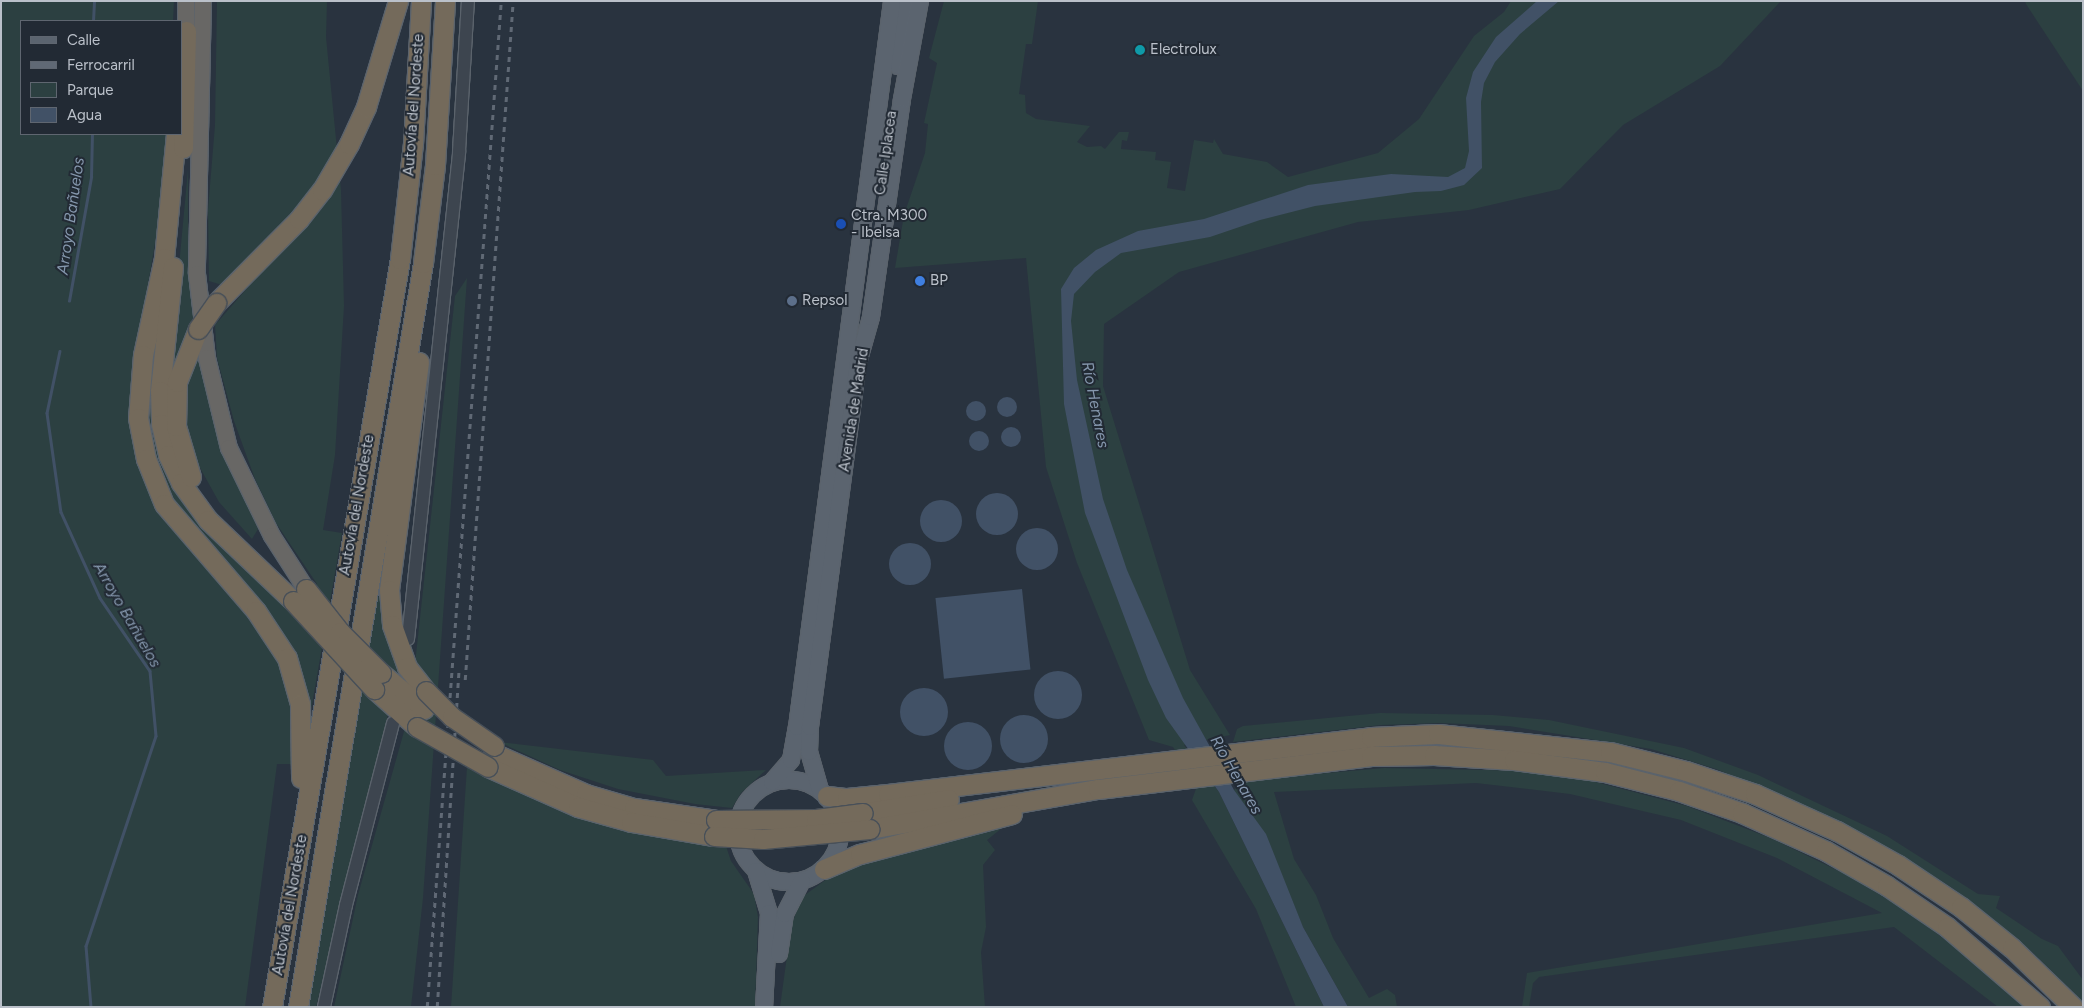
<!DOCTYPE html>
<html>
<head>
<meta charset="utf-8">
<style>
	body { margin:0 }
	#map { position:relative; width:2084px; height:1008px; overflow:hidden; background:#29333f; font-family:Figtree,sans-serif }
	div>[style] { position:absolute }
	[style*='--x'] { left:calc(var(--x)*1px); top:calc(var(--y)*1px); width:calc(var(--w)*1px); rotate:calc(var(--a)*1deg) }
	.green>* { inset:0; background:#2c4041 }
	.water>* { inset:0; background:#415166; transform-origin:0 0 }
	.round { border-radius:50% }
	.stream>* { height:2.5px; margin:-1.25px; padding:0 1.25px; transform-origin:1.25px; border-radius:1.25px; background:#415166 }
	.roads { filter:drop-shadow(1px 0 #5b636c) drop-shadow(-1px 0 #5b636c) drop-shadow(0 1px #5b636c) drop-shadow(0 -1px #5b636c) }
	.tertiary>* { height:12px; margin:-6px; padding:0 6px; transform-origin:6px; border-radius:6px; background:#3d454f }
	.primary>* { height:16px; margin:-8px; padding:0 8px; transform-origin:8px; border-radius:8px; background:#5b646f }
	.primary>.ring { margin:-8px; padding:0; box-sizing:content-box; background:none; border:16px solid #5b646f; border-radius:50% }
	.trunk>* { height:16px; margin:-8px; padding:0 8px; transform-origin:8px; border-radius:8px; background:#686765 }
	.motorway>* { height:19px; margin:-9.5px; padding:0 9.5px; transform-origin:9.5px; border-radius:9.5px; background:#746a5b }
	.rail>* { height:2.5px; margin-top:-1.25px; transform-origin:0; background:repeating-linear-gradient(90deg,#606975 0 5px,transparent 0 10px) }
	.bridges { filter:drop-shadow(1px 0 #485059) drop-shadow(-1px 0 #485059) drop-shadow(0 1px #485059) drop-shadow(0 -1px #485059) }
	.motorway-bridge>* { height:19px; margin:-9.5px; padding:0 9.5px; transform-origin:9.5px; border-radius:9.5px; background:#746a5b }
	.dots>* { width:14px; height:14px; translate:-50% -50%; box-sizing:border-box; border:2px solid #222a34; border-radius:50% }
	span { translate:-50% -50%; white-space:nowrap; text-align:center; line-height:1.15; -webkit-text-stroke:4px #222a34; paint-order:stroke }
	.poi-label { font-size:15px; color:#bac0c9 }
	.left { translate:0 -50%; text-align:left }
	.street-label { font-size:15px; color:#bac0c9 }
	.water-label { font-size:16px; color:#8597ad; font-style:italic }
	.frame { position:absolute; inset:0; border:2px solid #bac0c9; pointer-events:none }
	.legend { position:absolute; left:20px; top:20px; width:162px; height:115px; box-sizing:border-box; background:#222a34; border:1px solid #5f6670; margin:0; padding:6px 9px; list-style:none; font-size:15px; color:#bac0c9 }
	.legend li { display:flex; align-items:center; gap:10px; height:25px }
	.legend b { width:25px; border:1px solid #5f6670 }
</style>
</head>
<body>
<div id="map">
	<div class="green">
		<div style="clip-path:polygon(1px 1px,174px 1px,173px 21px,21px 21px,21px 134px,168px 134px,165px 184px,134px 367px,129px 424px,139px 465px,274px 646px,292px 696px,297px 764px,277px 764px,245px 1007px,1px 1007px)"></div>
		<div style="clip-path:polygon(217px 1px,327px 1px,326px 37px,341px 190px,344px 306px,335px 455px,323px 530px,342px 533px,307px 733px,295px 668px,170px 504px,145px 448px,149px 348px,162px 312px,159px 441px,288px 608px,317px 584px,276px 523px,255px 479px,234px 421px,217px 358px,215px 325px,332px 191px,326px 170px,282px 226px,222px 285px,209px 281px,208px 210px,215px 125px)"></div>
		<div style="clip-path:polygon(944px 1px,1038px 1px,1032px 44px,1026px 44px,1019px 94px,1025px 95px,1026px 113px,1036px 119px,1090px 126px,1077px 142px,1087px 147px,1101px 146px,1105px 149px,1119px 132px,1129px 132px,1127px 141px,1122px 140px,1121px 149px,1156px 152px,1155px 160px,1171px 162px,1167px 188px,1185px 191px,1194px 140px,1213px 143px,1214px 139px,1223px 154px,1267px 162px,1288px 177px,1378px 153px,1419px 119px,1474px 36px,1504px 12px,1511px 1px,1781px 1px,1720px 66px,1623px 125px,1560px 189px,1469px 210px,1358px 222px,1179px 272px,1104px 324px,1103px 386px,1190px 670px,1230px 735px,1184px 745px,1219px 792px,1324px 1007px,1296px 1007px,1256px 909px,1192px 800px,1197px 786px,1173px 747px,1149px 740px,1077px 563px,1046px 467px,1026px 258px,895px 268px,904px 215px,925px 153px,928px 124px,924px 123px,937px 63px,929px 58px)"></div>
		<div style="clip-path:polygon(2025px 1px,2083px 1px,2083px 91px,2026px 4px)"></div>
		<div style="clip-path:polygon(188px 170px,188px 264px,200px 359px,221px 446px,258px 529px,252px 539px,219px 502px,189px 448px,184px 413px,187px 373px,174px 360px,168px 383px)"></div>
		<div style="clip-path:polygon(467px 278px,423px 898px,411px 1007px,334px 1007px,358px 895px,405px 728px,423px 738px,430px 683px,415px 664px,455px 296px)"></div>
		<div style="clip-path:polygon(383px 592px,410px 682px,387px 665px,375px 703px,388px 714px,382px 744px,316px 1007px,308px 1007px,378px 597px)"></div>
		<div style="clip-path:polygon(1380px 713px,1493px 715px,1549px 720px,1684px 748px,1758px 775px,1887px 836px,1978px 894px,2000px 896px,1996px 908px,2042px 939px,2058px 946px,2083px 980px,2083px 1002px,2032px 952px,1955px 890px,1898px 853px,1828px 816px,1716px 769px,1651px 749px,1509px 726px,1440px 723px,1381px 725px,1233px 742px,1237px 729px,1243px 726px)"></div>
		<div style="clip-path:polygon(499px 742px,653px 760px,666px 776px,766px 770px,741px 793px,732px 808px,695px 804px,618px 789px,560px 770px)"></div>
		<div style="clip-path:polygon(467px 767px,495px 780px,654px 835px,726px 846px,731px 861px,754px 894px,758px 917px,755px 1007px,451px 1007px)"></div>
		<div style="clip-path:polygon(1384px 768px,1533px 771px,1592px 781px,1687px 806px,1773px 839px,1847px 875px,1904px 909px,1986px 970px,2023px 1007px,1998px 1007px,1894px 927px,1539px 977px,1533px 983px,1529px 1007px,1522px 1007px,1527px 973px,1882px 913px,1777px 858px,1681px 820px,1570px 794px,1476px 783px,1274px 792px,1294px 859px,1316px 895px,1333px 938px,1369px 998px,1387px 989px,1395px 995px,1397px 1007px,1348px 1007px,1303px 927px,1234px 790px,1239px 785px,1237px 781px)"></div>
		<div style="clip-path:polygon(1007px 824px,987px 840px,995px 850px,983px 865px,986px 927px,981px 952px,985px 1007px,780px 1007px,791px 927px,801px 898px,847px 864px)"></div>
	</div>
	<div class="water">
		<div style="clip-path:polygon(1537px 1px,1559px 1px,1520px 34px,1495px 62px,1484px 83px,1481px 102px,1482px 168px,1464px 185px,1441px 191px,1415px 192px,1315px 206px,1260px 220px,1210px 237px,1121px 253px,1095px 272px,1074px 294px,1071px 321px,1077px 380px,1103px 499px,1127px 570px,1183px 698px,1234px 790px,1266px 834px,1303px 927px,1348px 1007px,1324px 1007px,1219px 792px,1166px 718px,1148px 680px,1085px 513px,1064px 404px,1061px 289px,1074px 268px,1096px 250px,1138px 231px,1204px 219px,1308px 185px,1391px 174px,1448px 177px,1465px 168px,1469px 151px,1466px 98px,1473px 72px,1496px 37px)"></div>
		<div class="round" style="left:997px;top:397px;width:20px;height:20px"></div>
		<div class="round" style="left:966px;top:401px;width:20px;height:20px"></div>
		<div class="round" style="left:1001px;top:427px;width:20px;height:20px"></div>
		<div class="round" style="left:969px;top:431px;width:20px;height:20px"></div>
		<div class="round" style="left:976px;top:493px;width:42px;height:42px"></div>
		<div class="round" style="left:920px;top:500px;width:42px;height:42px"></div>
		<div class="round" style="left:1016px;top:528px;width:42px;height:42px"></div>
		<div class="round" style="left:889px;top:543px;width:42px;height:42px"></div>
		<div style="left:1022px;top:589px;width:81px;height:87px;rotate:84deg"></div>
		<div class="round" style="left:1034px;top:671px;width:48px;height:48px"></div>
		<div class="round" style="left:900px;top:688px;width:48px;height:48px"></div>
		<div class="round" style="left:1000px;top:715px;width:48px;height:48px"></div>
		<div class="round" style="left:944px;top:722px;width:48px;height:48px"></div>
	</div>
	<div class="stream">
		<div style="--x:93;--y:21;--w:20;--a:-87"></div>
		<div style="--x:69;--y:301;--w:126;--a:-79.9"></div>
		<div style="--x:91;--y:177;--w:43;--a:-88.7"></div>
		<div style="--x:60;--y:351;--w:63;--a:101.8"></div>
		<div style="--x:47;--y:413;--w:100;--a:82"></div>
		<div style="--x:61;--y:512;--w:94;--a:65.6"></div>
		<div style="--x:100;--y:598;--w:88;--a:55.6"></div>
		<div style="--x:150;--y:671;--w:65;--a:84.7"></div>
		<div style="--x:156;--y:736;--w:221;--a:108.4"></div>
		<div style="--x:86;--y:946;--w:61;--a:85.3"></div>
	</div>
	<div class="roads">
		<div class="tertiary">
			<div style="--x:408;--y:639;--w:491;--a:-84"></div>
			<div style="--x:459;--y:151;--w:150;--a:-86.6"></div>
			<div style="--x:324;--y:1007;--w:104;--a:-77.8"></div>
			<div style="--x:346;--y:905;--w:188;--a:-75.5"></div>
		</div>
		<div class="primary">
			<div style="--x:898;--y:66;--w:65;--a:-83"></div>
			<div class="ring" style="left:738px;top:780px;width:86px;height:86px"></div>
			<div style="--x:772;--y:782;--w:29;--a:-49"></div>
			<div style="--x:791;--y:760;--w:34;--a:-80"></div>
			<div style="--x:797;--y:727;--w:732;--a:-82.54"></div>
			<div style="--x:820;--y:790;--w:40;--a:-106"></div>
			<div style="--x:809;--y:752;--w:25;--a:-88"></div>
			<div style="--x:810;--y:727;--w:367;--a:-82.5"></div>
			<div style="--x:858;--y:363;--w:48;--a:-74.2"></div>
			<div style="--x:871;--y:317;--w:220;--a:-81.9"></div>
			<div style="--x:902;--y:99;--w:100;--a:-79.6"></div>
			<div style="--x:756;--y:871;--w:44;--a:72.8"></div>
			<div style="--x:769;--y:913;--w:94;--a:93"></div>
			<div style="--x:779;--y:954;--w:40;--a:-81.5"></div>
			<div style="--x:785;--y:914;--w:37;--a:-63"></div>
		</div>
		<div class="trunk">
			<div style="--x:186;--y:1;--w:30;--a:90"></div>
			<div style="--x:203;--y:1;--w:273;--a:91.3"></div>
			<div style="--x:197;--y:274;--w:85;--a:83.2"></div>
			<div style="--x:207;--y:358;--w:93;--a:76.3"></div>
			<div style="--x:229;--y:448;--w:98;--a:64"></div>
			<div style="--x:272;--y:536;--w:63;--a:57.3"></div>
		</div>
		<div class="motorway">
			<div style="--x:176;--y:134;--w:125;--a:95.5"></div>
			<div style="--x:164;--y:258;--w:99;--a:102.2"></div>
			<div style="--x:143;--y:355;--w:63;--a:94.5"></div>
			<div style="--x:138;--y:418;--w:42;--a:79"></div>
			<div style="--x:146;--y:459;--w:48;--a:68.2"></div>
			<div style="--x:164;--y:504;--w:141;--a:49.3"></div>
			<div style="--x:256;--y:611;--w:56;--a:56.6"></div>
			<div style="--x:287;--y:658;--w:48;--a:74.2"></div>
			<div style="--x:300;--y:704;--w:74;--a:89.2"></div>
			<div style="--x:183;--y:148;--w:117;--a:-88.5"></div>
			<div style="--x:173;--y:267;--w:125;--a:96"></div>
			<div style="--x:160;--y:391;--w:33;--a:88"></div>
			<div style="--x:161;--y:424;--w:32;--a:77"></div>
			<div style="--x:168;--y:455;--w:31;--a:65"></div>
			<div style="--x:181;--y:483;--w:46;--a:53.9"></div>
			<div style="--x:208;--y:520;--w:117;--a:43.6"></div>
			<div style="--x:216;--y:303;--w:118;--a:-45.3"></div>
			<div style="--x:299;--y:219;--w:37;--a:-52"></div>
			<div style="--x:322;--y:190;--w:53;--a:-59.6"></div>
			<div style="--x:349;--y:144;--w:41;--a:-65.3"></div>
			<div style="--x:366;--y:107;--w:111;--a:-73.2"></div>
			<div style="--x:419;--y:362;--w:230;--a:97.5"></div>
			<div style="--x:389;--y:590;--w:35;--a:85"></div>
			<div style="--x:392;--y:625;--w:45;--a:70.3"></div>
			<div style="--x:407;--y:667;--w:31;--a:52"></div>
			<div style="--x:191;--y:477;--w:53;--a:-106.4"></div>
			<div style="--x:176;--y:426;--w:44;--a:-88.7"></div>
			<div style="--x:177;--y:382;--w:57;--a:-68.4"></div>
			<div style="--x:381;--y:673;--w:56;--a:39.9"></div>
			<div style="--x:374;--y:689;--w:57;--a:41.5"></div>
			<div style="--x:493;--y:753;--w:102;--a:23.8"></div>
			<div style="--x:586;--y:794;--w:50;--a:16.3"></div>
			<div style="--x:634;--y:808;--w:83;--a:8.3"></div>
			<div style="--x:488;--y:767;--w:98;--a:24"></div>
			<div style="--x:578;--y:807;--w:55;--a:15.8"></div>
			<div style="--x:631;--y:822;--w:84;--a:9.6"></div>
			<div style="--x:827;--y:796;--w:20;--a:6"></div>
			<div style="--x:847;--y:798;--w:41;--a:-5.6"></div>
			<div style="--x:888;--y:794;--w:486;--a:-6.7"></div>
			<div style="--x:1371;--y:737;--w:67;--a:-2.6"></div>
			<div style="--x:1438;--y:734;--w:173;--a:6"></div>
			<div style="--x:1610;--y:752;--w:78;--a:14"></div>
			<div style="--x:1686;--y:771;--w:73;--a:18.4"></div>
			<div style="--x:1755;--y:794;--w:90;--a:24.3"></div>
			<div style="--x:1837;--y:831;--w:70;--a:29.1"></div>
			<div style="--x:1898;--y:865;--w:76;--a:33.7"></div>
			<div style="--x:1961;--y:907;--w:65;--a:38.8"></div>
			<div style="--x:2012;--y:948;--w:85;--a:44"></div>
			<div style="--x:863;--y:813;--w:87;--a:-9.2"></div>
			<div style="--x:870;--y:829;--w:231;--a:-10"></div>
			<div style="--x:1098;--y:789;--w:275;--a:-6.9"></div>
			<div style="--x:1371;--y:756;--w:63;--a:-0.9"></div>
			<div style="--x:1434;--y:755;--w:80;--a:3.6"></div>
			<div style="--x:1514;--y:760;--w:92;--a:7.5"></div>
			<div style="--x:1605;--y:772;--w:76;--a:14.4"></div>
			<div style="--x:1679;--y:791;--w:67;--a:19.2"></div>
			<div style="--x:1742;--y:813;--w:92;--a:24.3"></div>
			<div style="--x:1826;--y:851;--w:70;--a:29.8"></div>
			<div style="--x:1887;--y:886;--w:73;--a:34.3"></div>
			<div style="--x:1947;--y:927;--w:123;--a:40.7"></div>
			<div style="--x:824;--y:869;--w:39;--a:-23"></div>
			<div style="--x:860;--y:854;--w:157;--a:-14.7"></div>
			<div style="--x:272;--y:1007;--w:759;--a:-80.29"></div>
			<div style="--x:400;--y:259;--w:116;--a:-83.6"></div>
			<div style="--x:413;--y:144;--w:143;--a:-86.8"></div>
			<div style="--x:298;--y:1007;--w:754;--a:-80.46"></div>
			<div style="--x:423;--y:263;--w:99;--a:-83"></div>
			<div style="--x:435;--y:165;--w:164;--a:-86.5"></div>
		</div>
	</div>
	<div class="rail">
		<div style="--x:465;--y:680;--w:681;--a:-85.96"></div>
		<div style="--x:427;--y:1007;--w:1009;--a:-85.79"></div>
		<div style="--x:437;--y:1007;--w:338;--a:-86.3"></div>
	</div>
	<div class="bridges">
		<div class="motorway-bridge">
			<div style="--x:198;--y:329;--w:32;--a:-55"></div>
			<div style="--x:306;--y:589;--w:55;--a:51.7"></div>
			<div style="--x:340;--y:632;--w:58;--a:45"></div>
			<div style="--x:293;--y:601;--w:120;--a:47.4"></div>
			<div style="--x:426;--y:691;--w:37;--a:45"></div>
			<div style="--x:452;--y:717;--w:51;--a:34.6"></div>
			<div style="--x:417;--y:727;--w:81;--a:29.4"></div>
			<div style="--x:716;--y:820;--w:100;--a:-0.6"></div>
			<div style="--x:816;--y:819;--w:47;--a:-7.3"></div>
			<div style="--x:714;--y:836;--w:49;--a:3.5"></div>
			<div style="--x:763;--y:839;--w:107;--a:-5.3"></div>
		</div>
	</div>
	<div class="dots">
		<div style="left:1140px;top:50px;background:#0f9aa8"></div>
		<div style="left:841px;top:224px;background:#1a4fb4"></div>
		<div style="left:920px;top:281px;background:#3f7fe0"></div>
		<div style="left:792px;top:301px;background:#5c6f8a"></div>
	</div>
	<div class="poi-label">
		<span class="left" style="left:1150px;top:50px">Electrolux</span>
		<span class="left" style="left:851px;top:224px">Ctra. M300<br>- Ibelsa</span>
		<span class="left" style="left:930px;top:281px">BP</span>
		<span class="left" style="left:802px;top:301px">Repsol</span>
	</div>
	<div class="street-label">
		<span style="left:414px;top:105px;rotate:-86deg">Autovía del Nordeste</span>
		<span style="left:886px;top:153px;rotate:-82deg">Calle Iplacea</span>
		<span style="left:854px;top:410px;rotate:-81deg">Avenida de Madrid</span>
		<span style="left:357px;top:505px;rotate:-80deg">Autovía del Nordeste</span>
		<span style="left:290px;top:905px;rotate:-80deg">Autovía del Nordeste</span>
	</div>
	<div class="water-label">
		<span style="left:71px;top:216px;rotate:-82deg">Arroyo Bañuelos</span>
		<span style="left:1095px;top:405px;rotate:79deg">Río Henares</span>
		<span style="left:127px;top:615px;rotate:60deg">Arroyo Bañuelos</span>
		<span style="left:1236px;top:775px;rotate:60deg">Río Henares</span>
	</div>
	<div class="frame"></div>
	<ul class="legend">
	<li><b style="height:6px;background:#5b646f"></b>Calle</li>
	<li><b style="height:6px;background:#606975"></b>Ferrocarril</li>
	<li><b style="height:14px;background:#2c4041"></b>Parque</li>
	<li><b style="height:14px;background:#415166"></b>Agua</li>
	</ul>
</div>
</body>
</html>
